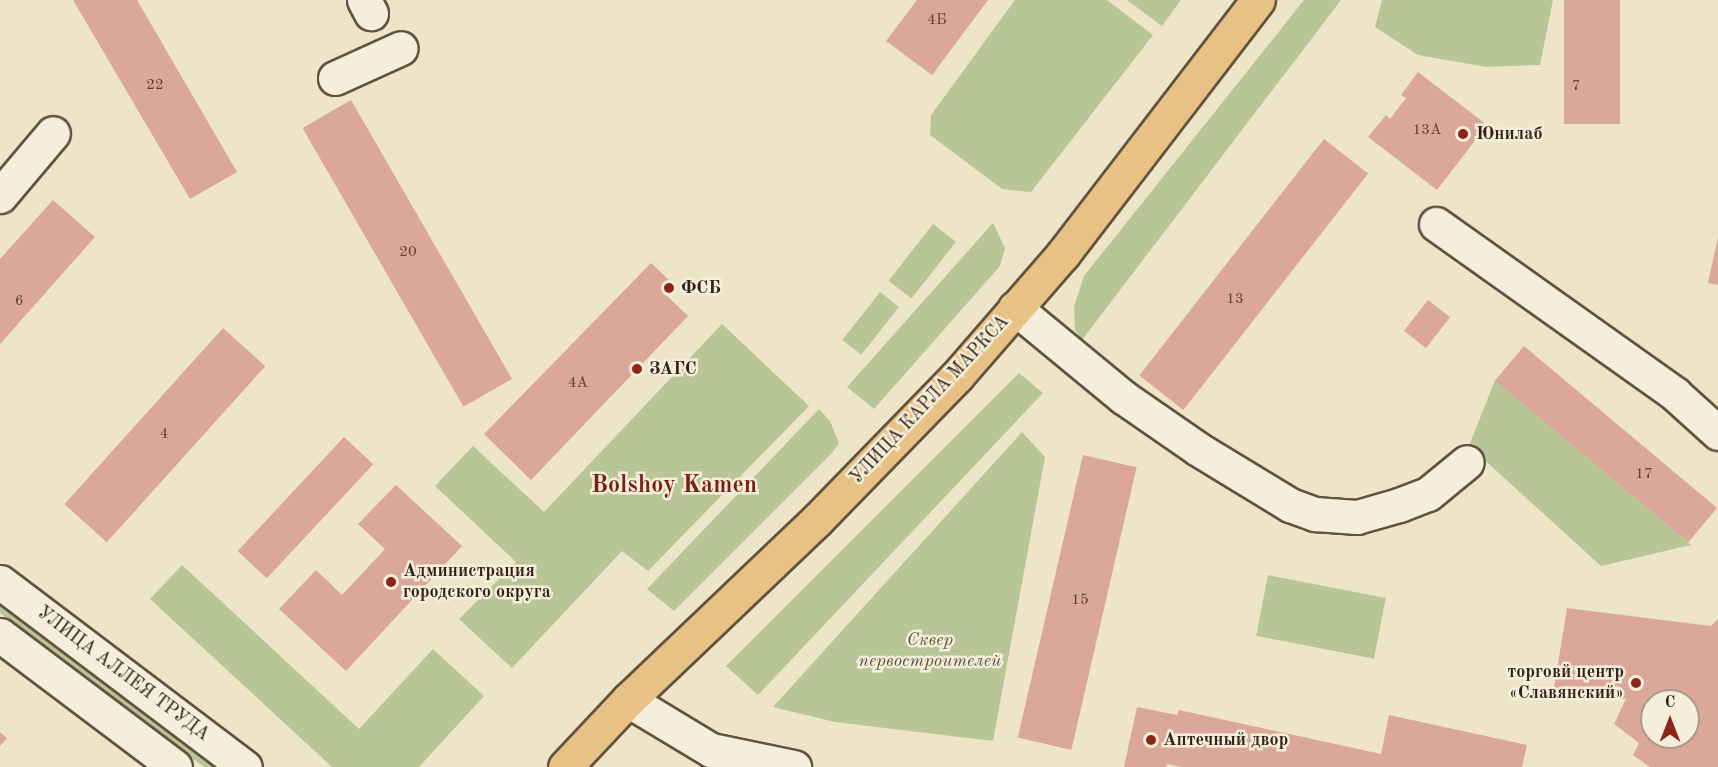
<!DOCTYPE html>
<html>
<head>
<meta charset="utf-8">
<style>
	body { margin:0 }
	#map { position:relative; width:1718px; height:767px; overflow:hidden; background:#eee5c8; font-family:"Old Standard TT",serif }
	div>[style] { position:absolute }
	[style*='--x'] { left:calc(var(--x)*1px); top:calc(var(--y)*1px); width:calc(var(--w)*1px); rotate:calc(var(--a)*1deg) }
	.green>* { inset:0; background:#b8c596; transform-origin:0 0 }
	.building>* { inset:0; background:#daa798; transform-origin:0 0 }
	.roads { filter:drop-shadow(2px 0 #625240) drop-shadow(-2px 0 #625240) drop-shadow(0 2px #625240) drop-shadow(0 -2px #625240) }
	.minor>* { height:33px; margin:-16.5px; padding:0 16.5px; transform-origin:16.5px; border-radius:16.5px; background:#f4eedb }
	.major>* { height:33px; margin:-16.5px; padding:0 16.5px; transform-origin:16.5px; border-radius:16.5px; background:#e7c284 }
	.dots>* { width:16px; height:16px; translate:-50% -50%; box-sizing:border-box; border:3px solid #f4eedb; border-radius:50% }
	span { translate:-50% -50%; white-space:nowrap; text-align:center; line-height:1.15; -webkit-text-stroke:5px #f4eedb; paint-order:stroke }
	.number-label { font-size:15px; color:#5d4234 }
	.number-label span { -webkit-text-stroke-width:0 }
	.poi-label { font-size:18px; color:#332113; font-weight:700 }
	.left { translate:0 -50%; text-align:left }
	.right { translate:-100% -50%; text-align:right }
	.street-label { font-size:18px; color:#332113 }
	.park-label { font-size:18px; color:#5b523a; font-style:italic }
	.district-label { font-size:24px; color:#7a1f14; font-weight:700 }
	.north { position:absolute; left:1640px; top:689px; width:60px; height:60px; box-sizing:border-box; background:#f4eedb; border:2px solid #a79c8b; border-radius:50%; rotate:0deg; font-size:16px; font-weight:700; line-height:24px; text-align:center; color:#332113 }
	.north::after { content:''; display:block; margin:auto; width:21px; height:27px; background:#8f2418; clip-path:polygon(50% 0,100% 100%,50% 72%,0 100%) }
</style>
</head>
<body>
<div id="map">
	<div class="green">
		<div style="clip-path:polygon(1015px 0,1107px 0,1153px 35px,1031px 192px,1002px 189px,930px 135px,931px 115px)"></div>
		<div style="clip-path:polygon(1127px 0,1181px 0,1162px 26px)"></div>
		<div style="clip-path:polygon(1304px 0,1341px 0,1082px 340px,1075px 330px,1074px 307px,1084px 276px)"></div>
		<div style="clip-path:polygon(1382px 0,1553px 0,1540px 65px,1486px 67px,1418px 55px,1375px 27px)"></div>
		<div style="clip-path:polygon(993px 223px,1005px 248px,1000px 266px,874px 409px,847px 387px)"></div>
		<div style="left:933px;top:224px;width:29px;height:72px;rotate:38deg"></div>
		<div style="left:880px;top:292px;width:24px;height:61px;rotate:38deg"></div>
		<div style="clip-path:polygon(722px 324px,809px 406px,648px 571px,622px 551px,512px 668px,459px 619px,516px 562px,435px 486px,473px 446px,544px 512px)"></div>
		<div style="clip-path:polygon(1019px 373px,1043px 393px,758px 695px,726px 666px)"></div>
		<div style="clip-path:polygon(1495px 380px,1691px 545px,1601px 566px,1469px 446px)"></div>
		<div style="clip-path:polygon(819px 409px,830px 421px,839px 443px,832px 453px,674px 611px,647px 589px)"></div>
		<div style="clip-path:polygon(1022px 432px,1045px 457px,993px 741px,835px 722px,773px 707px)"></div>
		<div style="clip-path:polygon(182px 565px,359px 729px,433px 649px,484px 696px,419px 767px,332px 767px,150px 599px)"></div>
		<div style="left:1268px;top:575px;width:120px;height:62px;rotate:11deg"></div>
		<div style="clip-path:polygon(0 602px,217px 767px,204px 767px,0 613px)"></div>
	</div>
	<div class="building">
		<div style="clip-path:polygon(73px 0,137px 0,237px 172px,190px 199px)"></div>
		<div style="clip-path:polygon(917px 0,988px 0,932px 75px,886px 41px)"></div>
		<div style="left:1564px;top:0;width:56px;height:124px"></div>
		<div style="clip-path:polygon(1418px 72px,1487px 125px,1437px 190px,1368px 137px,1386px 115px,1390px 119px,1406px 98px,1401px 95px)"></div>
		<div style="left:351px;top:100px;width:322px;height:56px;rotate:60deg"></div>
		<div style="left:1324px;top:139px;width:56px;height:300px;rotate:38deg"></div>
		<div style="clip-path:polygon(53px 200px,95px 237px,0 344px,0 259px)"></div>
		<div style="clip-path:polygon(1718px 237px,1718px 285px,1708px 283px)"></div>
		<div style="clip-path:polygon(651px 263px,673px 284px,664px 293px,688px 316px,531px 480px,484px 434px)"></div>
		<div style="left:1428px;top:300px;width:28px;height:39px;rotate:38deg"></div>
		<div style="left:223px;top:328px;width:57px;height:237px;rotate:42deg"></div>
		<div style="left:1524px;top:346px;width:252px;height:45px;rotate:40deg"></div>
		<div style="left:344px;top:437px;width:40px;height:156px;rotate:43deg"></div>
		<div style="left:1083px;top:455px;width:55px;height:290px;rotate:13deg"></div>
		<div style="clip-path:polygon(396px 485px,462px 546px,346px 671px,279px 609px,316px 570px,342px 595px,385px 549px,358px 524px)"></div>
		<div style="clip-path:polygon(evenodd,1567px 608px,1711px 626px,1718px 619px,1718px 767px,1650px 767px,1633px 755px,1639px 743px,1614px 724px,1626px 699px,1554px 688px,1567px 608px,1652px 701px,1688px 701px,1688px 737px,1652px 737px,1652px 701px)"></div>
		<div style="clip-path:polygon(1137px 707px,1177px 715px,1179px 710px,1381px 754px,1389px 715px,1527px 745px,1522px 767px,1182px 767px,1167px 764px,1166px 767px,1124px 767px)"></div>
		<div style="clip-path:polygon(0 732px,7px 738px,0 746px)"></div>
	</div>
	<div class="roads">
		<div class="minor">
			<div style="--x:364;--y:0;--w:15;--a:62"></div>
			<div style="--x:335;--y:78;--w:72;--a:-24.4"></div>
			<div style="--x:0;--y:196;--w:82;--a:-49.9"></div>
			<div style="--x:1436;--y:224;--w:293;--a:35.4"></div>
			<div style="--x:1675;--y:394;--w:58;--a:42.2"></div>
			<div style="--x:1015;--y:308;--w:140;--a:39.5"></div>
			<div style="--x:1123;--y:397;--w:91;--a:34.7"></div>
			<div style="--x:1198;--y:449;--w:108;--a:31.3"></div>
			<div style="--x:1290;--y:505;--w:27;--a:20"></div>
			<div style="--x:1315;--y:514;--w:42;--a:4.1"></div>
			<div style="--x:1357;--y:517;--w:44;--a:-15.9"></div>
			<div style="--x:1399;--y:505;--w:31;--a:-21"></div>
			<div style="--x:1428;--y:494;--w:50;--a:-39.4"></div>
			<div style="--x:0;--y:582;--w:307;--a:37.1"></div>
			<div style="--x:0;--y:635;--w:219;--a:37"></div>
			<div style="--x:628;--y:700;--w:97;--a:31.1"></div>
			<div style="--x:711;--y:750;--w:85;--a:11.6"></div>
		</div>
		<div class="major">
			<div style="--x:565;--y:767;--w:92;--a:-46.8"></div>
			<div style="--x:628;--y:700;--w:262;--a:-43.6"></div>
			<div style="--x:818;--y:519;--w:199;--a:-45.8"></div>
			<div style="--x:957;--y:376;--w:162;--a:-49"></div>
			<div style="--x:1063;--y:254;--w:320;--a:-52.5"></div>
		</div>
	</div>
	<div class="dots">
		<div style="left:1463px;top:134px;background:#8f2418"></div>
		<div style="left:669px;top:288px;background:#8f2418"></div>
		<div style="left:637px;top:369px;background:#8f2418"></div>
		<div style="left:391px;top:582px;background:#8f2418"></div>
		<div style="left:1636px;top:683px;background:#8f2418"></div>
		<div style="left:1151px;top:740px;background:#8f2418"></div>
	</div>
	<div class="number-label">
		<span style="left:937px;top:21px">4Б</span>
		<span style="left:155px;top:86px">22</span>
		<span style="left:1576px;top:87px">7</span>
		<span style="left:1427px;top:131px">13А</span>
		<span style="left:408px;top:253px">20</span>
		<span style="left:1235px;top:300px">13</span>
		<span style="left:19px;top:302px">6</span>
		<span style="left:578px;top:384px">4А</span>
		<span style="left:164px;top:435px">4</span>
		<span style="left:1644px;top:475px">17</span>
		<span style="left:1080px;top:601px">15</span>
	</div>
	<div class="poi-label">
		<span class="left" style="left:1476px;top:134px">Юнилаб</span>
		<span class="left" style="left:681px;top:288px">ФСБ</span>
		<span class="left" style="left:649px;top:369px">ЗАГС</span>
		<span class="left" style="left:403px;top:582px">Администрация<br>городского округа</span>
		<span class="right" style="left:1624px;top:683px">торговй центр<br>«Славянский»</span>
		<span class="left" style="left:1163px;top:740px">Аптечный двор</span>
	</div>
	<div class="street-label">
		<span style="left:930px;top:400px;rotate:-47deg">УЛИЦА КАРЛА МАРКСА</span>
		<span style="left:123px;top:674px;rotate:37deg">УЛИЦА АЛЛЕЯ ТРУДА</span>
	</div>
	<div class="park-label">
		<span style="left:930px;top:651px">Сквер<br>первостроителей</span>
	</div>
	<div class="district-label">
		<span style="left:674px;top:487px">Bolshoy Kamen</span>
	</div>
	<div class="north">С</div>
</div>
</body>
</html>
